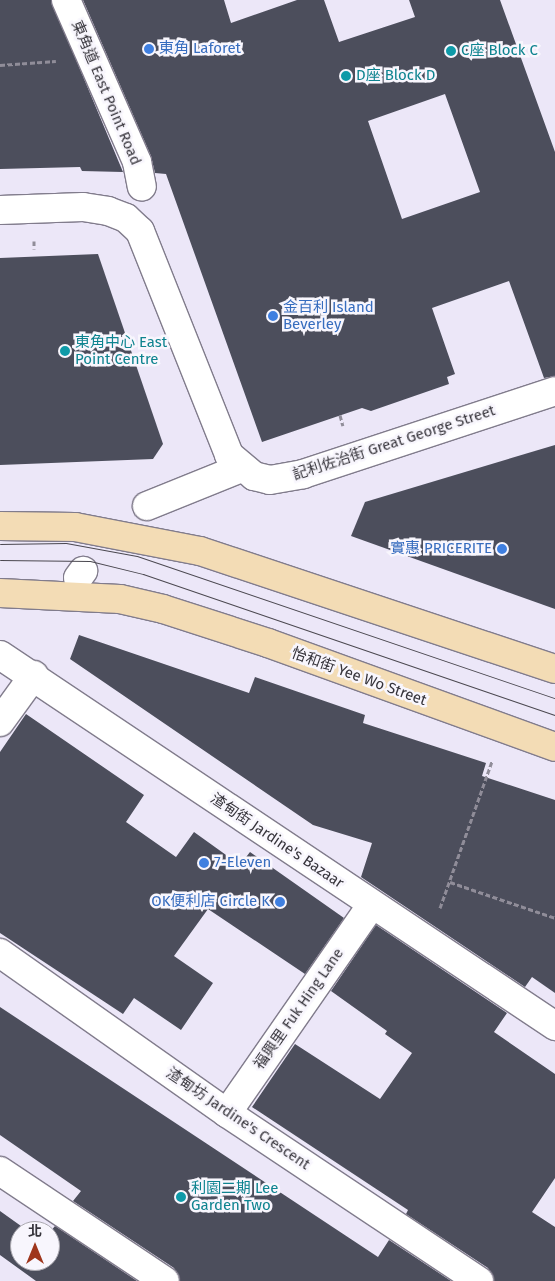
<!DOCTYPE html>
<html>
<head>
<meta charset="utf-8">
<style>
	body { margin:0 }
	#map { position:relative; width:555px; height:1281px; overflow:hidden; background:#ece7f8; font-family:"Fira Sans","Noto Sans TC",sans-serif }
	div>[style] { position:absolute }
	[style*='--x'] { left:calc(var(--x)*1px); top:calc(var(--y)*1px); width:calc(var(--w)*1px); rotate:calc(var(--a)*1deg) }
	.building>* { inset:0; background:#4c4e5c }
	.path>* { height:3px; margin-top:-1.5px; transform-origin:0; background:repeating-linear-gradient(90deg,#908d99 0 5px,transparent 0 7.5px) }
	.roads { filter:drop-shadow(1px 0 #817c8c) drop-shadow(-1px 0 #817c8c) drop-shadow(0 1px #817c8c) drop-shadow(0 -1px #817c8c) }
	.pedestrian>* { height:28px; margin:-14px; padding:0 14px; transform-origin:14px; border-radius:14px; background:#fff }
	.minor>* { height:28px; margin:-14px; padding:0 14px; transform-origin:14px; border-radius:14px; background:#fff }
	.secondary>* { height:28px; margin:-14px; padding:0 14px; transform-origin:14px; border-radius:14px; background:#f3dcb5 }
	.tram>* { height:1px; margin:-0.5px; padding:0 0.5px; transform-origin:0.5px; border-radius:0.5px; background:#4b4850 }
	.dots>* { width:14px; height:14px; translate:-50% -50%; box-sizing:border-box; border:2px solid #f8f6fd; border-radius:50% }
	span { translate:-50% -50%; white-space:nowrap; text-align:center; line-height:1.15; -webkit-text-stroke:5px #f8f6fd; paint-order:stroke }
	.shop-label { font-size:15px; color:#366cbe }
	.left { translate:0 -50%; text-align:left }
	.right { translate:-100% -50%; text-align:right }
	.culture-label { font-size:15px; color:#0d838f }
	.street-label { font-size:15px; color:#36343b }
	.north { position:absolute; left:10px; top:1221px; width:50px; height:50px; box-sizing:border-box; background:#f8f6fd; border:1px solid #aaa8af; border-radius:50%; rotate:0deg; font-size:14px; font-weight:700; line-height:20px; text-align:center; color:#36343b }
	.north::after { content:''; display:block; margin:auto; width:18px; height:22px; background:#9f361d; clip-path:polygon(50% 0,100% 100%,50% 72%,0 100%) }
</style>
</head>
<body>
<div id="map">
	<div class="building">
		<div style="clip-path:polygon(0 0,51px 0,123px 172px,82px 171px,80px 167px,0 169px)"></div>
		<div style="clip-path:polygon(evenodd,83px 0,224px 0,231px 23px,297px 0,324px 0,339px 42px,415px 17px,409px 0,500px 0,555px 152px,555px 376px,544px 378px,509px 281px,432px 308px,455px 374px,447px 377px,449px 384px,371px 411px,362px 408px,262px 442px,166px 174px,155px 173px,151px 156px,83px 0,445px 94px,480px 192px,402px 219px,368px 121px,445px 94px)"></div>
		<div style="clip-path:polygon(98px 254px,163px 444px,153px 459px,0 465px,0 258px)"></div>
		<div style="clip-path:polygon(555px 445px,555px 609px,351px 536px,365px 502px)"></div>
		<div style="clip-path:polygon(79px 635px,249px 693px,255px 677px,365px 715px,363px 723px,486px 763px,482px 776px,555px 800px,555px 993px,532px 977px,525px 987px,361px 877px,372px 843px,313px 825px,70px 659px)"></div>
		<div style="clip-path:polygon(26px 714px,144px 795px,126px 822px,176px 857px,194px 832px,240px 865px,250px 852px,344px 918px,305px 974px,208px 909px,174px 956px,213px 983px,181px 1030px,134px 998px,123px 1014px,0 933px,0 752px)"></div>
		<div style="clip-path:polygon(376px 925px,507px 1013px,494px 1032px,555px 1074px,555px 1178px,532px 1212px,555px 1227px,555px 1281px,494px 1281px,488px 1268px,406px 1214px,408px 1210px,252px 1107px,295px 1044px,380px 1099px,412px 1053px,385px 1034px,387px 1031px,331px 991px)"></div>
		<div style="clip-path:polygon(0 1007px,378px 1257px,389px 1240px,451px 1281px,180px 1281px,174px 1268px,73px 1201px,81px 1191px,0 1135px)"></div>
		<div style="clip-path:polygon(0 1211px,28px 1231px,20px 1231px,20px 1261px,50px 1261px,50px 1232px,55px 1226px,137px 1281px,36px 1281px,0 1255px)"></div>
	</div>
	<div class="path">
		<div style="--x:0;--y:65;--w:56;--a:-4.1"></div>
		<div style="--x:34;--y:241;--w:8;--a:90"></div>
		<div style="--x:340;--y:415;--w:11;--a:75"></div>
		<div style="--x:450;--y:882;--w:111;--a:18.9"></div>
		<div style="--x:440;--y:908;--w:156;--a:-70.5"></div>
	</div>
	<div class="roads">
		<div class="pedestrian">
			<div style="--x:66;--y:0;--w:177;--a:66.3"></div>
			<div style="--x:137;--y:162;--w:25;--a:79"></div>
			<div style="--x:147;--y:506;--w:101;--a:-22"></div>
			<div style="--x:78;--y:578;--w:9;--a:-54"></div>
			<div style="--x:0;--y:722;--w:58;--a:-54.1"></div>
			<div style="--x:0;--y:953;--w:278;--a:35.2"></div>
			<div style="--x:227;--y:1113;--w:303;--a:33.7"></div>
			<div style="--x:227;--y:1113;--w:252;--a:-55.2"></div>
		</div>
		<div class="minor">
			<div style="--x:0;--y:210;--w:83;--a:-2.1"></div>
			<div style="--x:83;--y:207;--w:25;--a:9"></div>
			<div style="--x:108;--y:211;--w:19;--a:21"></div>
			<div style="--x:126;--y:218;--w:19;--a:43"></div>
			<div style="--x:140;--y:231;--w:241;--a:68.3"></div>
			<div style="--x:229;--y:455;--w:33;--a:40"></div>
			<div style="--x:254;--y:476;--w:16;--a:14"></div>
			<div style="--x:270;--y:480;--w:34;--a:-10"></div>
			<div style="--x:303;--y:474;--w:265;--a:-18.2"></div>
			<div style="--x:0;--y:655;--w:668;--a:33.76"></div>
			<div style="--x:0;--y:1171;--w:198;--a:33.7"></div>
		</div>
		<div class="secondary">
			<div style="--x:0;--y:526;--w:75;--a:0.8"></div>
			<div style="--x:75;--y:527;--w:127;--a:10.9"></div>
			<div style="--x:200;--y:551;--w:374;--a:18.4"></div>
			<div style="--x:0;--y:593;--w:120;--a:2.9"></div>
			<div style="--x:120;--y:599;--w:44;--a:13.1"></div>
			<div style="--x:163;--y:609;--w:110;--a:17.9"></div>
			<div style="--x:268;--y:643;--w:305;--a:19.9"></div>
		</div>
	</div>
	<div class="tram">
		<div style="--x:0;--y:544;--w:66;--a:-0.9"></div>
		<div style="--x:66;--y:543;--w:72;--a:10.4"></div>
		<div style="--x:137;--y:556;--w:441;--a:18.8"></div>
		<div style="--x:0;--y:560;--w:90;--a:0.6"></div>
		<div style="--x:90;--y:561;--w:55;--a:13.8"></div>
		<div style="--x:143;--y:574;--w:435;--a:18.9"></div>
	</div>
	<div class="dots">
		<div style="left:149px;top:49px;background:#3f7fe0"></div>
		<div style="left:451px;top:51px;background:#0f9aa8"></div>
		<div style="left:346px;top:76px;background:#0f9aa8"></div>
		<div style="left:273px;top:316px;background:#3f7fe0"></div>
		<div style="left:65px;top:351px;background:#0f9aa8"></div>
		<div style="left:502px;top:549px;background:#3f7fe0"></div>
		<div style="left:204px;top:863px;background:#3f7fe0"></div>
		<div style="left:280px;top:902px;background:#3f7fe0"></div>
		<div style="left:181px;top:1197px;background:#0f9aa8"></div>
	</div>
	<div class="shop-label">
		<span class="left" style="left:159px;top:49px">東角 Laforet</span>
		<span class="left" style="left:283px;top:316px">金百利 Island<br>Beverley</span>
		<span class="right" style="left:492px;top:549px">實惠 PRICERITE</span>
		<span class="left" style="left:214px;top:863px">7-Eleven</span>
		<span class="right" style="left:270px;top:902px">OK便利店 Circle K</span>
	</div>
	<div class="culture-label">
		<span class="left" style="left:461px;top:51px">C座 Block C</span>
		<span class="left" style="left:356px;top:76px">D座 Block D</span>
		<span class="left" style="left:75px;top:351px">東角中心 East<br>Point Centre</span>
		<span class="left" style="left:191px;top:1197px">利園二期 Lee<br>Garden Two</span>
	</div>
	<div class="street-label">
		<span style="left:106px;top:93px;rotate:67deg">東角道 East Point Road</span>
		<span style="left:394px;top:443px;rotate:-18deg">記利佐治街 Great George Street</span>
		<span style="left:359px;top:677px;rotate:20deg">怡和街 Yee Wo Street</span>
		<span style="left:277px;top:841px;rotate:34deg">渣甸街 Jardine's Bazaar</span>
		<span style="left:299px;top:1009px;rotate:-55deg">福興里 Fuk Hing Lane</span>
		<span style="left:238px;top:1119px;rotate:34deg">渣甸坊 Jardine's Crescent</span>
	</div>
	<div class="north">北</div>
</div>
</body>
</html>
